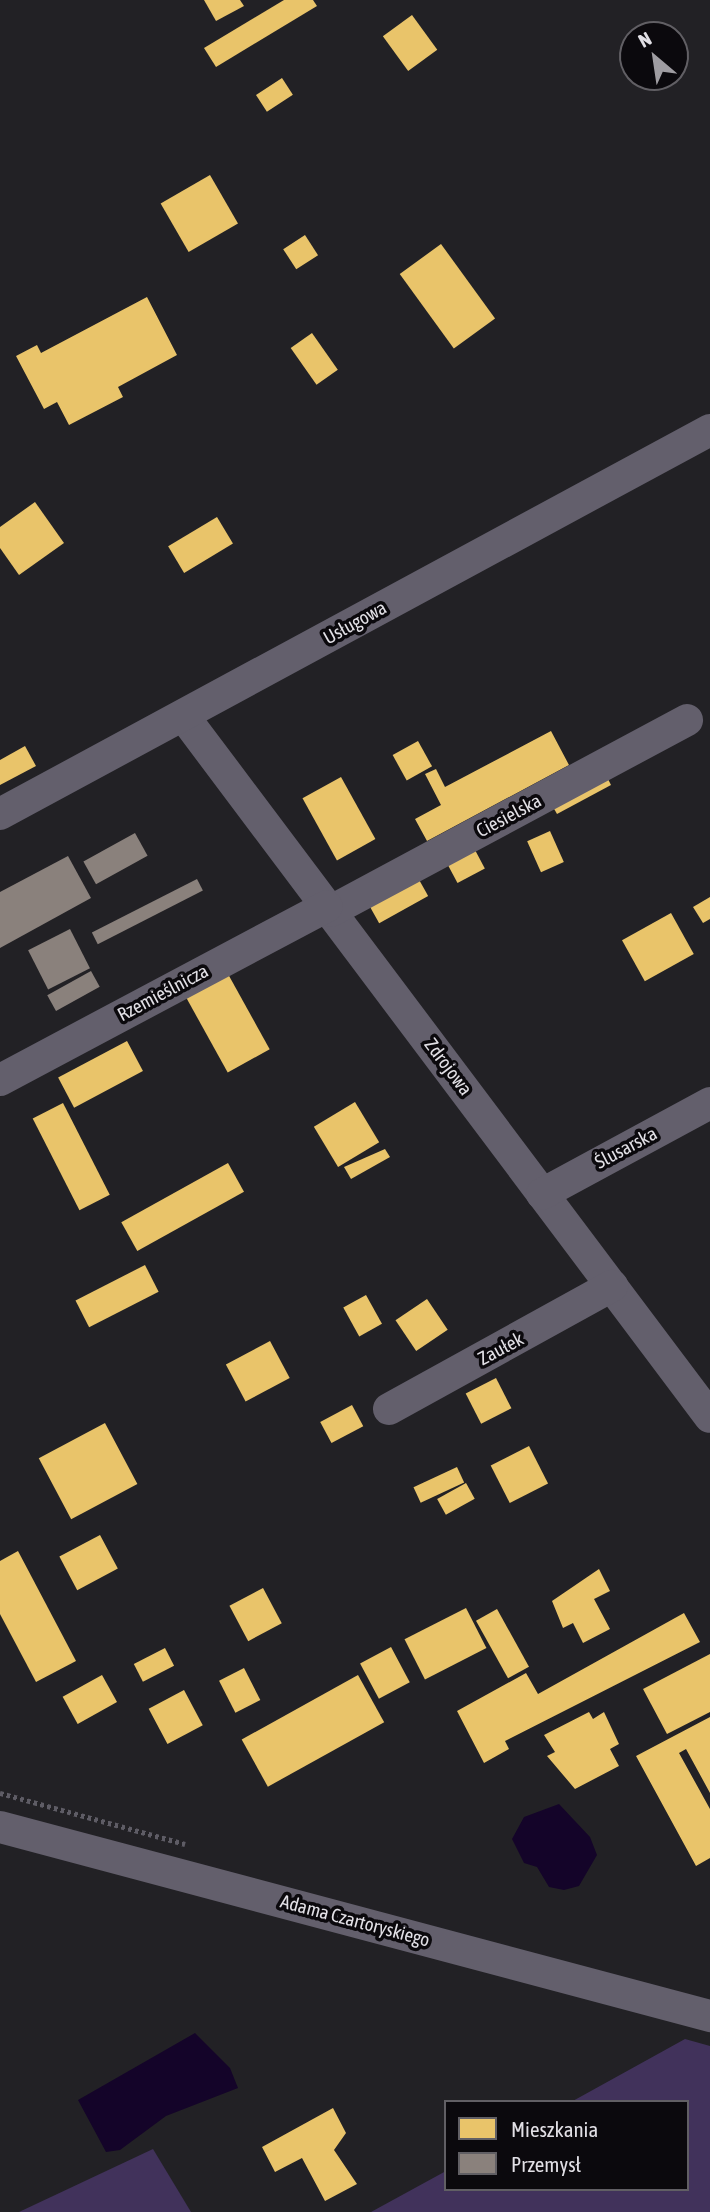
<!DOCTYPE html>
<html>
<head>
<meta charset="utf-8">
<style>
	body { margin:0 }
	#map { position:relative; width:710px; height:2212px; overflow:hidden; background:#222125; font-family:"Asap Condensed",sans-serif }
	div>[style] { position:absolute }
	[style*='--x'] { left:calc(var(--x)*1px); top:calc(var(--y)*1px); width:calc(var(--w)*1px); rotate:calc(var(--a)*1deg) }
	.green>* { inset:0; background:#41325b }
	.water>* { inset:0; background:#140429 }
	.homes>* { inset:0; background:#e9c46a; transform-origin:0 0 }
	.industry>* { inset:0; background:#8a817c; transform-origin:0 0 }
	.path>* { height:4.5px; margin-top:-2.25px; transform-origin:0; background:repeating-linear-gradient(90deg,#5e5c65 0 3.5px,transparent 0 7px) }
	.minor>* { height:32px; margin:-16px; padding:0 16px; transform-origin:16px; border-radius:16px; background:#635f6c }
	span { translate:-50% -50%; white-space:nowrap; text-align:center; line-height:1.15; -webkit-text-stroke:7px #0b090d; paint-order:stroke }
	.street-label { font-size:19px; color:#e2e0e6 }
	.legend { position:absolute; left:444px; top:2100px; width:245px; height:91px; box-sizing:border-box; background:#0b090d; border:2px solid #615f64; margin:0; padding:9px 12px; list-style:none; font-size:21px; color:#e2e0e6 }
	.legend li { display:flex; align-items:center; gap:14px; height:35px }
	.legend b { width:35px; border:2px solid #615f64 }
	.north { position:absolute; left:619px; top:21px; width:70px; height:70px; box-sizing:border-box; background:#0b090d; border:2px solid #615f64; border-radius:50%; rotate:331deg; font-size:19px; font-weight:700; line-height:28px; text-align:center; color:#e2e0e6 }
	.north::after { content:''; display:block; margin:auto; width:24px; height:32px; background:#9f9da2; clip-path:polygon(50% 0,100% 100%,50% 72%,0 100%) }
</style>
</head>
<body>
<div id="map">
	<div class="green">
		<div style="clip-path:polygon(685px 2039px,710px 2046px,710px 2212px,371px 2212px,446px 2171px,446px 2189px,687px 2189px,687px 2102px,571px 2102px)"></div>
		<div style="clip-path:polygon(153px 2149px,191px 2212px,19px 2212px)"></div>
	</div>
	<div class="water">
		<div style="clip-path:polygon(559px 1804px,590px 1837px,597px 1855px,579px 1886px,564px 1890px,549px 1887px,537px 1867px,524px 1863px,512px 1839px,524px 1817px)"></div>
		<div style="clip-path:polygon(195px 2033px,230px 2068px,238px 2088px,166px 2116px,120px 2150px,106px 2152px,78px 2100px)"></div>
	</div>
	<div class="homes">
		<div style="clip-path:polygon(204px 0,240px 0,244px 6px,216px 21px)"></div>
		<div style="clip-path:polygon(284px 0,313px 0,317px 6px,216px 67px,204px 48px)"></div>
		<div style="left:412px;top:15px;width:43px;height:36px;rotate:54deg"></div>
		<div style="left:282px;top:78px;width:20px;height:31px;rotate:57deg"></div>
		<div style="left:210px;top:175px;width:56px;height:57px;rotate:60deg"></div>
		<div style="left:305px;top:235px;width:24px;height:26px;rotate:57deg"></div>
		<div style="left:441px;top:244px;width:92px;height:51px;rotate:54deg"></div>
		<div style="clip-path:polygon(147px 297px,177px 355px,118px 387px,123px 397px,69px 425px,57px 402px,44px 409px,16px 356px,37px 345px,41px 353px)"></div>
		<div style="left:312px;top:333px;width:45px;height:26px;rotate:55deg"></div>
		<div style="clip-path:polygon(35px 502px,64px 543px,19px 575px,0 548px,0 527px)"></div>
		<div style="left:217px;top:517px;width:31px;height:57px;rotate:59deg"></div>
		<div style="clip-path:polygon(551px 731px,569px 765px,427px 841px,415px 819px,441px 805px,425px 774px,436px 769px,445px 787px)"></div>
		<div style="left:418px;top:741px;width:29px;height:29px;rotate:61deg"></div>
		<div style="clip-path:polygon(25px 746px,36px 766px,0 785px,0 760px)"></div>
		<div style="clip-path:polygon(606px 775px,611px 785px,557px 814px,549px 800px)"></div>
		<div style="left:341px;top:777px;width:71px;height:44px;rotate:61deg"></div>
		<div style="left:550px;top:831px;width:34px;height:25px;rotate:66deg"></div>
		<div style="left:475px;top:850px;width:21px;height:31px;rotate:62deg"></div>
		<div style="left:417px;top:876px;width:23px;height:56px;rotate:61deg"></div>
		<div style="clip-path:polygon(710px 897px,710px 919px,703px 923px,693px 907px)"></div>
		<div style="left:671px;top:913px;width:47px;height:56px;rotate:61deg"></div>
		<div style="left:228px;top:974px;width:86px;height:48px;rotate:61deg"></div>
		<div style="left:127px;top:1041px;width:34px;height:78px;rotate:62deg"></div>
		<div style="left:355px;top:1102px;width:47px;height:48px;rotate:59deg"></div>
		<div style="left:63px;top:1103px;width:103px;height:34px;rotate:63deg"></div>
		<div style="clip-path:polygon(385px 1149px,390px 1157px,351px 1179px,344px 1167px)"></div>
		<div style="left:228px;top:1163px;width:33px;height:122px;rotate:61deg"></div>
		<div style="left:145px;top:1265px;width:30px;height:78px;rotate:63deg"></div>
		<div style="left:366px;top:1295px;width:33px;height:26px;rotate:61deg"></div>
		<div style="left:427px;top:1299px;width:37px;height:38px;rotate:56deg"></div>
		<div style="left:270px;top:1341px;width:42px;height:50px;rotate:62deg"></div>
		<div style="left:496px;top:1378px;width:34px;height:34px;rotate:63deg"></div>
		<div style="left:352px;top:1405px;width:24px;height:36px;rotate:62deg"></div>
		<div style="left:105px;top:1423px;width:69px;height:75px;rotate:62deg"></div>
		<div style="left:529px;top:1446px;width:42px;height:43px;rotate:63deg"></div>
		<div style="left:457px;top:1467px;width:17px;height:48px;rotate:65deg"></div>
		<div style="left:466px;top:1483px;width:18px;height:33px;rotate:61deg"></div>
		<div style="left:100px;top:1535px;width:38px;height:46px;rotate:62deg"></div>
		<div style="clip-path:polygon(18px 1551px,76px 1661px,36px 1682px,0 1614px,0 1561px)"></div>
		<div style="clip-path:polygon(599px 1569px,610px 1591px,594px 1599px,610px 1629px,583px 1643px,573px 1623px,563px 1628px,552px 1601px)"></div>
		<div style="left:263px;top:1588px;width:40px;height:38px;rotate:62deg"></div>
		<div style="left:466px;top:1608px;width:45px;height:69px;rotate:63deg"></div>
		<div style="left:497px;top:1609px;width:66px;height:24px;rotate:61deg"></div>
		<div style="clip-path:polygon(684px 1613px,700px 1642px,505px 1741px,509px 1749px,484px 1763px,457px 1711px,526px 1673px,538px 1694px)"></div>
		<div style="left:391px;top:1647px;width:40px;height:35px;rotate:62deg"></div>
		<div style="left:165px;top:1648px;width:20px;height:35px;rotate:63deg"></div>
		<div style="clip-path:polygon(710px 1654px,710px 1712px,667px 1734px,643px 1689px)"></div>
		<div style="left:244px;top:1668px;width:36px;height:28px;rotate:63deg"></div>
		<div style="left:102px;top:1675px;width:31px;height:45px;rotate:61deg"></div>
		<div style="left:358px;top:1675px;width:54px;height:133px;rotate:61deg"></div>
		<div style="left:184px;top:1690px;width:40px;height:40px;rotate:62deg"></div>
		<div style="clip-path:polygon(589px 1712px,593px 1719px,604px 1712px,619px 1744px,610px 1749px,619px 1766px,575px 1789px,547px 1756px,555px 1752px,544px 1735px)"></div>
		<div style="clip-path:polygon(710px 1717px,710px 1793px,686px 1749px,679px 1753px,710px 1809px,710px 1858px,696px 1866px,636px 1756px)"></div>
		<div style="clip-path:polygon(333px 2108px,346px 2133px,334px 2150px,357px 2184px,325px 2201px,302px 2158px,275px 2172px,262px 2147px)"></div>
	</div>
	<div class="industry">
		<div style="left:135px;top:833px;width:26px;height:59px;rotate:61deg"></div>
		<div style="clip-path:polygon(68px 856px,91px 898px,0 948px,0 892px)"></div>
		<div style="left:197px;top:879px;width:13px;height:118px;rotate:63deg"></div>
		<div style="left:70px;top:929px;width:44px;height:47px;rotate:63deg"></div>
		<div style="left:91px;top:971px;width:18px;height:50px;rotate:61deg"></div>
	</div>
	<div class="path">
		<div style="--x:0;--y:1793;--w:192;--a:15.4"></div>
	</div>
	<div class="minor">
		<div style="--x:185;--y:718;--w:874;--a:53.09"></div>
		<div style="--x:0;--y:814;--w:807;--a:-28.41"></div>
		<div style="--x:331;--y:911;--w:404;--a:-28.2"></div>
		<div style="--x:0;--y:1080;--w:370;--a:-28"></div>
		<div style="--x:542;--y:1194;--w:191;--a:-28.4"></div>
		<div style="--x:389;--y:1409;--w:255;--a:-28.9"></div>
		<div style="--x:0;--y:1827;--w:735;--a:14.91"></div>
	</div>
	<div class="street-label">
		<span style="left:355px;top:623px;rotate:-29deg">Usługowa</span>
		<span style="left:509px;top:816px;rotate:-28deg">Ciesielska</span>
		<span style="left:163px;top:993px;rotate:-28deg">Rzemieślnicza</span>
		<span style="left:448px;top:1067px;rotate:53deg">Zdrojowa</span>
		<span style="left:626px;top:1148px;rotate:-28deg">Ślusarska</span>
		<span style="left:501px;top:1349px;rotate:-28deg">Zaułek</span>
		<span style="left:355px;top:1921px;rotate:15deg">Adama Czartoryskiego</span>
	</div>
	<ul class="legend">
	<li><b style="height:19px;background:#e9c46a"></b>Mieszkania</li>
	<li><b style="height:19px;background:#8a817c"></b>Przemysł</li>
	</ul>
	<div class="north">N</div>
</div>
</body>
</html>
